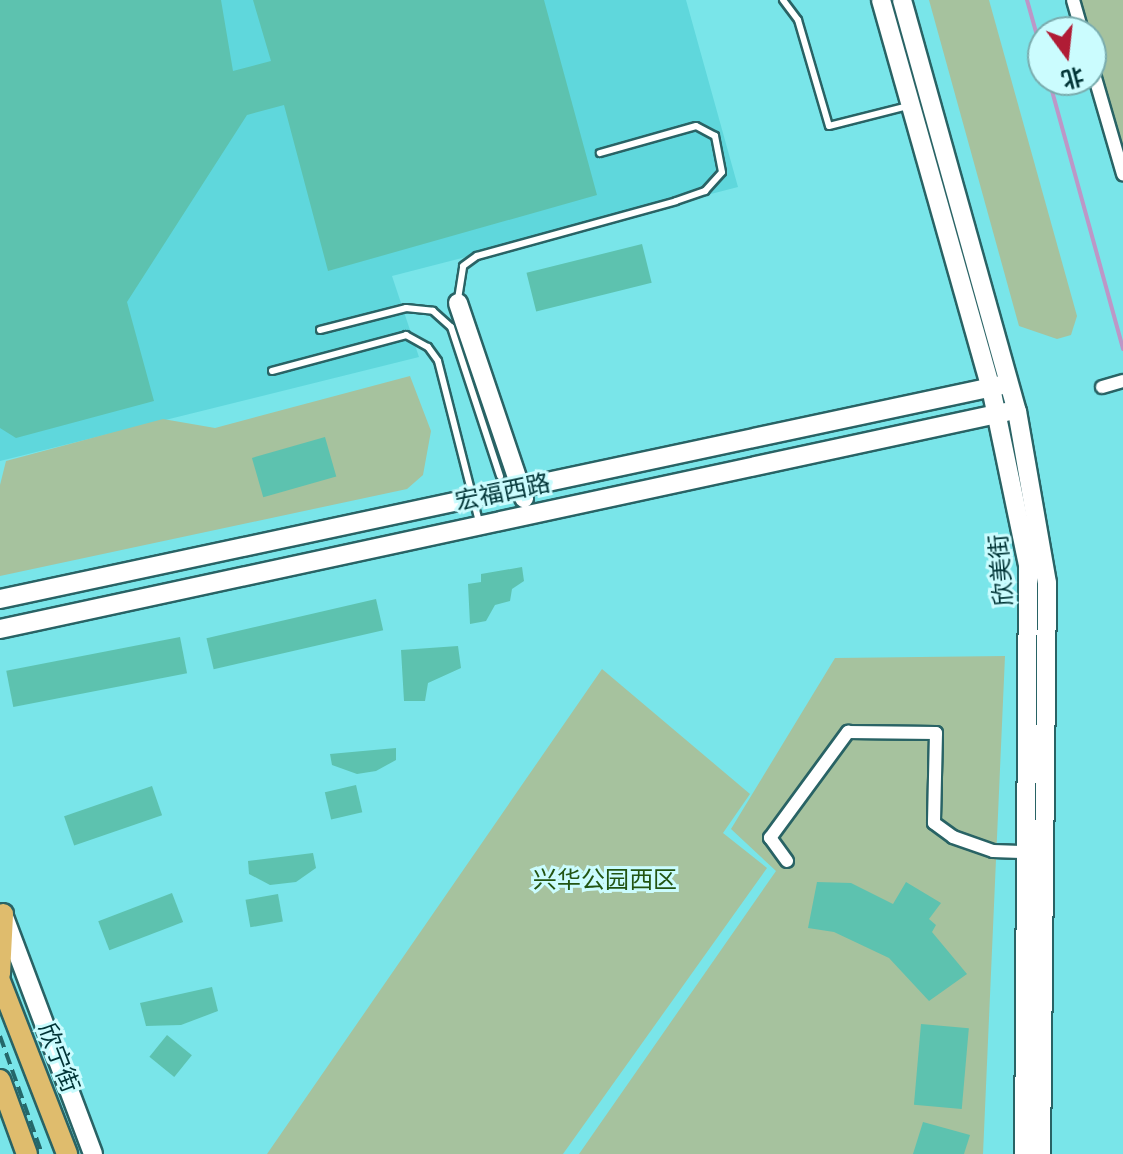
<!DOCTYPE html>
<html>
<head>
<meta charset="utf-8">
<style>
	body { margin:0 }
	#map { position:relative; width:1123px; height:1154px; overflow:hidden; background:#79e5e9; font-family:Roboto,"Noto Sans SC",sans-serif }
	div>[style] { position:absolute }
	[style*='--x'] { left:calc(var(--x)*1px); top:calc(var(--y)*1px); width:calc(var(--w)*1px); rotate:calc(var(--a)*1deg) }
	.built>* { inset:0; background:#5fd7dc }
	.green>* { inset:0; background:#a6c29e }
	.stream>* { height:4px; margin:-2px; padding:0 2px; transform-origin:2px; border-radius:2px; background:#bd97c7 }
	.building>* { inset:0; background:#5dc2af; transform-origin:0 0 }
	.roads { filter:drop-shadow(2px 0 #296365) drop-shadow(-2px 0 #296365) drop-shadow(0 2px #296365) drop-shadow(0 -2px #296365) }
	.lane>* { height:6px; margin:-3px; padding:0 3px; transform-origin:3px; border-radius:3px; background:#fff }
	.street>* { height:12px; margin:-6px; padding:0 6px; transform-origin:6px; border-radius:6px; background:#fff }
	.secondary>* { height:18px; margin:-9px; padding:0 9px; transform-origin:9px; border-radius:9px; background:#fff }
	.primary>* { height:20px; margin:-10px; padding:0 10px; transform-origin:10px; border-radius:10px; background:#dfbc6d }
	.rail>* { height:4px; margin-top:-2px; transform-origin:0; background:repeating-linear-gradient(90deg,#24676a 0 12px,transparent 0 18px) }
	span { translate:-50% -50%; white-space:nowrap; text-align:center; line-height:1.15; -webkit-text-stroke:6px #cbfcfe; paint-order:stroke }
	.street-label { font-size:24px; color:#013436 }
	.park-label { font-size:24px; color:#225412 }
	.north { position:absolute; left:1027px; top:16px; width:80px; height:80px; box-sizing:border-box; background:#cbfcfe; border:2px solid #7aacae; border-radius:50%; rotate:165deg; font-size:22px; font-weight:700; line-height:32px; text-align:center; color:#013436 }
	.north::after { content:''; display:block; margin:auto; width:28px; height:36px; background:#b01c35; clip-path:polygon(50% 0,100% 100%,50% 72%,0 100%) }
</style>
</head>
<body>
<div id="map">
	<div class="built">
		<div style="clip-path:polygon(0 0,686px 0,738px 187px,392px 276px,419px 357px,0 461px)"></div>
	</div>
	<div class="green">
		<div style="clip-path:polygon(929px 0,989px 0,1077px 316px,1071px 335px,1057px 339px,1019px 326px)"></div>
		<div style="clip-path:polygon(1076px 0,1123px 0,1123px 162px,1091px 51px,1091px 32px,1086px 32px)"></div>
		<div style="clip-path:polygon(410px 376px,431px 431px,423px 475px,407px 489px,0 576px,0 485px,6px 461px,163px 419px,215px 428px)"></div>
		<div style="clip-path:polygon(1005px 656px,983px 1154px,579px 1154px,776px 871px,731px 829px,835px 658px)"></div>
		<div style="clip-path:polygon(602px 669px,750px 794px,723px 833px,767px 868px,563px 1154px,267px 1154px)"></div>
	</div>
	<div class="stream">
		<div style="--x:1027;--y:0;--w:59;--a:74.3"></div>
		<div style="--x:1049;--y:80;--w:279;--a:74.6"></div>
	</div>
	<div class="building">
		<div style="clip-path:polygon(0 0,221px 0,233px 71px,271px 61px,253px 0,544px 0,597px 195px,328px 271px,284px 105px,247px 115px,127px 302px,154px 401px,16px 438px,0 428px)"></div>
		<div style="left:642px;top:244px;width:40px;height:119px;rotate:76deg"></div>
		<div style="left:325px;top:437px;width:41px;height:76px;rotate:74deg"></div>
		<div style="clip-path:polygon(522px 567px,524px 581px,512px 589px,510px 601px,495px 605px,486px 621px,470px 624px,468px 584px,481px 582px,481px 574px)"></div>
		<div style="left:376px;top:599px;width:32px;height:174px;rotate:77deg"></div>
		<div style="left:180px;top:637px;width:37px;height:177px;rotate:79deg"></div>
		<div style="clip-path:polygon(458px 646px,461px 668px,428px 683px,425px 701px,404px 701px,401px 650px)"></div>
		<div style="clip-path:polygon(396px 748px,396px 760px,376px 771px,357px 774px,332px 765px,330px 754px)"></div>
		<div style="left:356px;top:785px;width:28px;height:32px;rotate:77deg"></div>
		<div style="left:152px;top:786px;width:31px;height:93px;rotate:71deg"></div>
		<div style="clip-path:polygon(313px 853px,316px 868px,296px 882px,270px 885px,249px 874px,248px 861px)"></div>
		<div style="clip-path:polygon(817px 882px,851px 883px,893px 904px,906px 882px,941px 903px,929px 919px,936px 925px,932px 932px,967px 974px,929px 1001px,889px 958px,834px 932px,808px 928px)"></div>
		<div style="left:172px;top:893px;width:31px;height:79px;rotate:69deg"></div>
		<div style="left:278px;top:894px;width:28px;height:33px;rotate:80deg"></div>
		<div style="clip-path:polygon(212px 987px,218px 1011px,181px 1025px,146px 1026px,140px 1003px)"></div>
		<div style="left:921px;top:1024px;width:48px;height:81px;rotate:5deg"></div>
		<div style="left:167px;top:1035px;width:32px;height:28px;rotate:39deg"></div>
		<div style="clip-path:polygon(923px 1122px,970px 1135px,964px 1154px,913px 1154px)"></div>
	</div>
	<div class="roads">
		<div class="lane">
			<div style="--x:783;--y:0;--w:25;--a:53"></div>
			<div style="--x:798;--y:20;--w:110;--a:73.7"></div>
			<div style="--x:829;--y:126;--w:81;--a:-14.2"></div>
			<div style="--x:458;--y:299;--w:33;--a:-81"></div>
			<div style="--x:463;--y:266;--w:17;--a:-36"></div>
			<div style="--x:477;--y:256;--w:206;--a:-15.4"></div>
			<div style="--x:676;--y:201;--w:31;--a:-19"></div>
			<div style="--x:705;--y:191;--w:25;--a:-48"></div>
			<div style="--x:722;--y:172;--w:37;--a:-101"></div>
			<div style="--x:715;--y:136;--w:21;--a:-152"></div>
			<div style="--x:696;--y:126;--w:100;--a:164.3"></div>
			<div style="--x:320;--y:330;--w:89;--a:-14.3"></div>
			<div style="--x:406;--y:308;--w:27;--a:6"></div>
			<div style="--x:433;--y:311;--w:24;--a:42"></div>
			<div style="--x:451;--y:327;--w:157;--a:71.8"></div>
			<div style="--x:272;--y:371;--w:139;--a:-15"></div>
			<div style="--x:406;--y:335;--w:25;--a:29"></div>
			<div style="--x:428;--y:347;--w:17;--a:54"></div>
			<div style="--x:438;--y:361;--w:166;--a:75.7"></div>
		</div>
		<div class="street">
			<div style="--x:1073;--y:0;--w:33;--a:74"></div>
			<div style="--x:1091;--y:64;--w:115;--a:73.8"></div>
			<div style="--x:1102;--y:387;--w:22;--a:-16"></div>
			<div style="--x:787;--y:861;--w:29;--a:-126"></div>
			<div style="--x:770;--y:838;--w:132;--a:-53.7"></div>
			<div style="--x:848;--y:732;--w:88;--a:0.7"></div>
			<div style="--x:936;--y:733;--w:90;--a:91.3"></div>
			<div style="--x:934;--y:823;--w:24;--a:36"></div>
			<div style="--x:953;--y:837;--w:42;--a:19.3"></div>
			<div style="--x:993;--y:851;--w:35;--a:2"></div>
		</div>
		<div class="secondary">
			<div style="--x:881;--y:0;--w:403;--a:74.2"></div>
			<div style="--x:991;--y:388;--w:181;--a:78.2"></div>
			<div style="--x:1028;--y:565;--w:589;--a:90.39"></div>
			<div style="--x:902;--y:0;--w:427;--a:74.4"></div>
			<div style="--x:1017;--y:411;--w:175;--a:80.1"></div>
			<div style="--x:1047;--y:583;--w:571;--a:90.6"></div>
			<div style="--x:458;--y:303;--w:206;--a:71.3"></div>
			<div style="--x:0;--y:599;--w:1025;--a:-12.06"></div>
			<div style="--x:0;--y:629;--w:1029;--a:-12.17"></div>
			<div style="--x:4;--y:917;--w:253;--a:69.4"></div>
		</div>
		<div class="primary">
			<div style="--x:0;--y:974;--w:60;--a:-87.1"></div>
			<div style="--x:0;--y:981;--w:186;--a:68.8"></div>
			<div style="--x:0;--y:1080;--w:79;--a:70"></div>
		</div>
	</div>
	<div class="rail">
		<div style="--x:0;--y:1036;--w:125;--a:70.4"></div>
	</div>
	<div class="street-label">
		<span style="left:503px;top:493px;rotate:-12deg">宏福西路</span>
		<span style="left:1002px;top:570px;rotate:-95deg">欣美街</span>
		<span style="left:58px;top:1058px;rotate:69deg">欣宁街</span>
	</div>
	<div class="park-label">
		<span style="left:605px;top:881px">兴华公园西区</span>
	</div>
	<div class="north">北</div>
</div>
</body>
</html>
